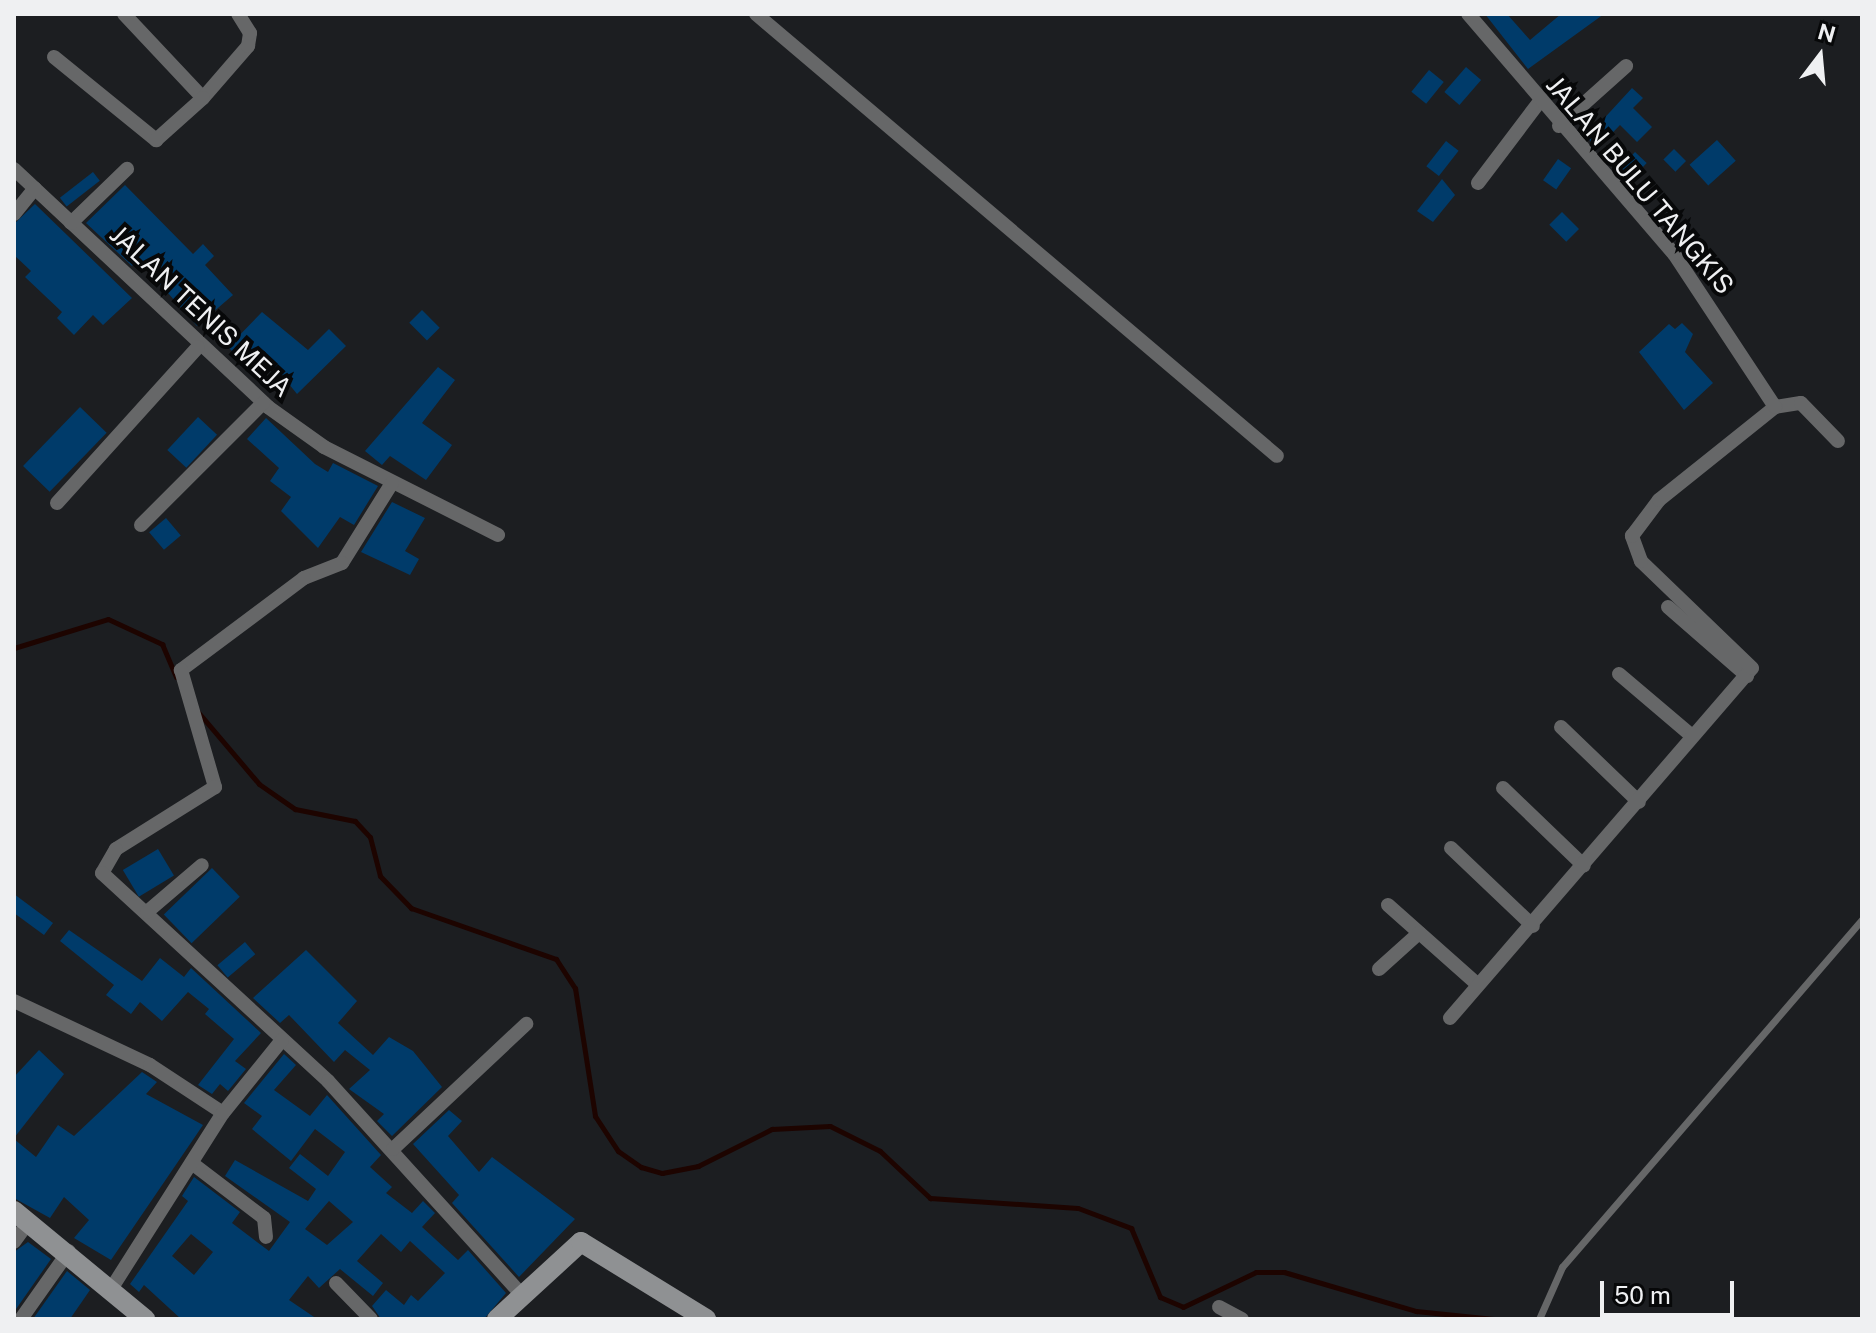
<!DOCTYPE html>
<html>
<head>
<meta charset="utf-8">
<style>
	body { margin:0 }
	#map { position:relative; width:1876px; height:1333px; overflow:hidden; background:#1c1e21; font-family:"Public Sans",sans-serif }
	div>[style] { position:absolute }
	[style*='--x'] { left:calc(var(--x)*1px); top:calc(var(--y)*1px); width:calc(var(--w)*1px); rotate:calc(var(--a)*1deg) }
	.stream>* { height:5px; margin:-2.5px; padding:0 2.5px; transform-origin:2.5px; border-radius:2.5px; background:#1d0400 }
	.building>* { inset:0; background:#003b6a; transform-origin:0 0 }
	.lane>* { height:7px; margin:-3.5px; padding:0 3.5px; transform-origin:3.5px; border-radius:3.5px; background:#666768 }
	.street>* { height:14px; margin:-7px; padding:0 7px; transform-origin:7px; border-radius:7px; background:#666768 }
	.secondary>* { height:20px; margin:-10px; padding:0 10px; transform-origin:10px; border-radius:10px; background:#8f9193 }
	span { translate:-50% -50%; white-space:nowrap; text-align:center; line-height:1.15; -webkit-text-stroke:8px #070809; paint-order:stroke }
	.street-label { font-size:26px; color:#eff0f2 }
	.frame { position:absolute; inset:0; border:16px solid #eff0f2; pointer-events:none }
	.north { position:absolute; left:1780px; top:16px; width:80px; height:80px; -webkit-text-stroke:6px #070809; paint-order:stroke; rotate:16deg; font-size:22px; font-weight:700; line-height:32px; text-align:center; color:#eff0f2 }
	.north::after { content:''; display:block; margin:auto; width:28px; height:36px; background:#eff0f2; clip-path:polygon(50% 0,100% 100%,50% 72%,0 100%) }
	.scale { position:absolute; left:1600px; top:1281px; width:134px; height:36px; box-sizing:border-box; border:4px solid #eff0f2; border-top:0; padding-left:10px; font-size:24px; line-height:28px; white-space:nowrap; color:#eff0f2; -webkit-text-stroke:6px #070809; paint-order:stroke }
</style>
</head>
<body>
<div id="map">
	<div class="stream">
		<div style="--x:14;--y:648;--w:98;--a:-17.1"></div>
		<div style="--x:108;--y:619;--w:60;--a:24.8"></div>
		<div style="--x:162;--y:644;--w:36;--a:67"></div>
		<div style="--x:198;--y:712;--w:94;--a:49.7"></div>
		<div style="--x:259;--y:784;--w:44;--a:34.8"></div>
		<div style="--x:295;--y:809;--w:61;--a:11.3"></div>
		<div style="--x:355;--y:821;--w:22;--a:47"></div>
		<div style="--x:370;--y:837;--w:40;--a:75.6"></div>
		<div style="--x:380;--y:876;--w:45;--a:45.9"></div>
		<div style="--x:411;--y:908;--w:154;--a:19.4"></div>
		<div style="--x:556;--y:959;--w:35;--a:57"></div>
		<div style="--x:575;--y:988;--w:130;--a:81.1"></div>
		<div style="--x:595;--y:1116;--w:42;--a:56.7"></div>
		<div style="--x:618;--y:1151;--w:28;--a:35"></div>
		<div style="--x:641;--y:1167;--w:22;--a:16"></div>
		<div style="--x:662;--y:1173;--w:37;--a:-11"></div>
		<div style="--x:698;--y:1166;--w:83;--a:-26.6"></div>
		<div style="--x:772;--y:1129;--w:58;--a:-3"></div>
		<div style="--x:830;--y:1126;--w:56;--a:26.6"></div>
		<div style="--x:880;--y:1151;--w:69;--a:43.2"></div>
		<div style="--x:930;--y:1198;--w:148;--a:3.9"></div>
		<div style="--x:1078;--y:1208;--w:57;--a:20.7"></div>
		<div style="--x:1131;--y:1228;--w:75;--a:67.2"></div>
		<div style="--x:1160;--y:1297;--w:25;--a:23"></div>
		<div style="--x:1183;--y:1307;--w:81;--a:-25.6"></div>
		<div style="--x:1256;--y:1272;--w:28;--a:0"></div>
		<div style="--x:1284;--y:1272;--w:138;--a:16.5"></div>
		<div style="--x:1416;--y:1311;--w:78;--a:5.9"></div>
	</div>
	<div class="building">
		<div style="clip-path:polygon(1485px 14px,1507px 14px,1530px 40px,1561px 14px,1604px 14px,1528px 69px)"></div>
		<div style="left:1466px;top:67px;width:20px;height:33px;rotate:41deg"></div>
		<div style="left:1429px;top:70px;width:19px;height:28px;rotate:39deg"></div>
		<div style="clip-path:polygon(1632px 88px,1643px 98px,1633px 108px,1652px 127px,1637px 142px,1620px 125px,1597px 149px,1587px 137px)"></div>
		<div style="left:1717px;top:140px;width:28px;height:37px;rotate:48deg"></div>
		<div style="left:1446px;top:141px;width:16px;height:32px;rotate:38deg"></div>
		<div style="left:1674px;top:149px;width:17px;height:15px;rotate:45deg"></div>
		<div style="left:1635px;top:152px;width:16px;height:27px;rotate:43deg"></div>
		<div style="left:1558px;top:159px;width:16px;height:26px;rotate:35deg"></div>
		<div style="left:93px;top:172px;width:11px;height:42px;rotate:52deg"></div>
		<div style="clip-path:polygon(1442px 179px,1455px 195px,1433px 222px,1417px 211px)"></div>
		<div style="clip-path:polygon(125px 185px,193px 254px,203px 244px,214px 256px,205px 265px,233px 295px,197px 326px,138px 259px,132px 266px,86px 223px)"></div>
		<div style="clip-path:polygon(35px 204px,132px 298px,103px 325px,93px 315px,74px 335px,57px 318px,62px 312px,25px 277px,31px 271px,14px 255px,14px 224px)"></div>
		<div style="left:1562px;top:212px;width:24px;height:18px;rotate:45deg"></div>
		<div style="left:422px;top:310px;width:25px;height:18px;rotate:45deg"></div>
		<div style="clip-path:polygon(262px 312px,308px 350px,329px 329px,346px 346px,297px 394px,264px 353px,249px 368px,228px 347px)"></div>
		<div style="clip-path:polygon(1682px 323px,1693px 334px,1685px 352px,1713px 383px,1684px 410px,1639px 352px,1669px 324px,1675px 329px)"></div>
		<div style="clip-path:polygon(438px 367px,455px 380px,422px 423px,452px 445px,426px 480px,390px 456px,382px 465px,365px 451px)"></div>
		<div style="left:80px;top:407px;width:37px;height:82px;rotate:44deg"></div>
		<div style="left:198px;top:417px;width:26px;height:45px;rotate:43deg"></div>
		<div style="clip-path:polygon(266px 418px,315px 464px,328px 472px,333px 463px,378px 486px,354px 525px,340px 517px,318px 548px,281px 511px,291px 497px,270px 481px,279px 468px,247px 439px)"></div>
		<div style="clip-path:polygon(392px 502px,425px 518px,405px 551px,419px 559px,410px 575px,361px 552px)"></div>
		<div style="left:166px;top:518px;width:23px;height:22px;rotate:50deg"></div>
		<div style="left:158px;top:849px;width:31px;height:41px;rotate:59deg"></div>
		<div style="left:212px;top:868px;width:40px;height:67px;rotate:46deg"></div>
		<div style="clip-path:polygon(14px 894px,53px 923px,44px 935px,14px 913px)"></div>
		<div style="clip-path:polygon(69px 930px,142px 981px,160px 958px,184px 977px,191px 968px,261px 1033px,235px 1061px,246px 1069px,228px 1091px,220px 1084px,212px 1094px,198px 1085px,234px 1039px,205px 1014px,209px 1009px,188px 992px,162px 1021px,140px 1002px,131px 1014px,106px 995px,114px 985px,60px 941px)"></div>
		<div style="left:245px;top:942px;width:16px;height:36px;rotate:50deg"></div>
		<div style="clip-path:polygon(306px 950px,357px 1001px,338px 1023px,373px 1055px,389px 1037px,413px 1051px,442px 1087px,392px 1136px,377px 1121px,384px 1114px,349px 1089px,370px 1070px,345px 1050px,334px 1062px,289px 1015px,280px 1023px,253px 998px)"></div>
		<div style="clip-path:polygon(39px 1050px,64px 1074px,14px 1138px,14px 1077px)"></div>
		<div style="clip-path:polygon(evenodd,284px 1054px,296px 1065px,274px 1090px,310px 1116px,327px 1095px,381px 1155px,370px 1167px,392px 1187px,386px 1193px,412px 1213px,423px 1201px,435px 1213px,422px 1227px,458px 1260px,468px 1250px,506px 1293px,484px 1319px,381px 1319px,372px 1306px,386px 1290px,404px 1305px,411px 1295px,418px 1301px,445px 1273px,410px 1241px,401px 1252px,381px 1234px,357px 1261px,383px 1283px,373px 1296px,340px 1269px,319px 1288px,308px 1276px,289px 1300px,317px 1319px,181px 1319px,144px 1285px,139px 1292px,130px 1284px,188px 1201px,182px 1196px,194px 1177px,240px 1212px,232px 1223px,269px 1251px,290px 1222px,225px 1176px,235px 1160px,308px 1201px,316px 1189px,289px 1168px,300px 1154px,328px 1176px,345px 1152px,315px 1129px,291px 1161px,252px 1129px,262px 1116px,244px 1103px,284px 1054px,329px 1201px,353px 1222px,327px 1245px,305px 1229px,329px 1201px,284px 1054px,191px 1234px,213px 1252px,194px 1275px,172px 1256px,191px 1234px)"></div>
		<div style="clip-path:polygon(142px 1072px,157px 1082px,146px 1094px,203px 1125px,111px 1260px,74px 1238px,89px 1220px,64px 1197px,50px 1218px,14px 1198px,14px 1139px,36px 1157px,58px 1125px,74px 1136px)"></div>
		<div style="clip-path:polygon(449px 1110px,462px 1121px,448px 1136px,479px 1172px,492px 1157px,575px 1219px,519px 1277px,452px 1203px,459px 1195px,413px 1144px)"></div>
		<div style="clip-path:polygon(28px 1242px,51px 1259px,14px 1312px,14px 1252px)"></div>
		<div style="clip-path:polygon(67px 1271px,90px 1290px,70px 1319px,33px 1319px)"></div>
	</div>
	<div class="lane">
		<div style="--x:1539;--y:1319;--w:57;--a:-66.1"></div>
		<div style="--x:1562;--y:1267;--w:459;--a:-49.2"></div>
	</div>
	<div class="street">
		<div style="--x:124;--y:14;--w:115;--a:46.8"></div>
		<div style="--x:203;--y:98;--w:69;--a:-49.1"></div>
		<div style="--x:248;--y:46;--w:13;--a:-81"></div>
		<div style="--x:250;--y:33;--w:22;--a:-122"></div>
		<div style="--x:756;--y:14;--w:683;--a:40.31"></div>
		<div style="--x:54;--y:57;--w:132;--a:39.1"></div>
		<div style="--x:156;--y:140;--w:63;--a:-41.8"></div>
		<div style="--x:1559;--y:126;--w:90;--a:-41.8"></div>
		<div style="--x:14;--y:169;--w:348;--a:43.1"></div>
		<div style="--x:268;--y:407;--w:69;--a:35.5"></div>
		<div style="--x:324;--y:447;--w:195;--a:26.8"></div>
		<div style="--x:1478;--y:183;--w:103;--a:-52.9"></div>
		<div style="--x:14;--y:214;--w:33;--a:-51"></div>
		<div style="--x:71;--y:223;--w:78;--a:-44"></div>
		<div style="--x:1775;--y:407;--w:26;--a:-9"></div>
		<div style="--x:1801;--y:403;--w:53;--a:45.8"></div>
		<div style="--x:392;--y:483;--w:94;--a:122"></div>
		<div style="--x:342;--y:563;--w:41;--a:158.5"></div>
		<div style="--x:304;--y:578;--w:154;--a:143.2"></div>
		<div style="--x:181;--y:670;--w:122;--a:73.8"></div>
		<div style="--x:215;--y:787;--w:117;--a:147.9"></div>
		<div style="--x:116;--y:849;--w:28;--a:120"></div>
		<div style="--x:102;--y:873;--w:307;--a:42.6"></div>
		<div style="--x:328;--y:1081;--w:287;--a:47.8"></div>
		<div style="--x:57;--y:503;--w:210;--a:-47.9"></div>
		<div style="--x:141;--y:525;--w:173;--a:-45"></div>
		<div style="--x:1668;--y:607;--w:105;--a:41.1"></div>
		<div style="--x:1619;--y:674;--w:94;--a:40.3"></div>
		<div style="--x:1561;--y:727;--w:108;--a:43.9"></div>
		<div style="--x:1503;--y:788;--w:112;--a:43.9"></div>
		<div style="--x:1451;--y:848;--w:113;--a:43.6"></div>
		<div style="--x:1388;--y:905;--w:119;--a:41.6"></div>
		<div style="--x:147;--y:912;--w:72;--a:-40.5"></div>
		<div style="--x:1379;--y:969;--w:54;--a:-42"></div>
		<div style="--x:14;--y:1001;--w:150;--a:25.2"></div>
		<div style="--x:150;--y:1065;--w:87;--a:33.3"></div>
		<div style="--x:1450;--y:1018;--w:462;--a:-49.2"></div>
		<div style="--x:1752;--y:668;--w:154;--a:-136.1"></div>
		<div style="--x:1641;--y:561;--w:27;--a:-110"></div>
		<div style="--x:1632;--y:536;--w:45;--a:-53.1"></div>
		<div style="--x:1659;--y:500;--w:149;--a:-38.7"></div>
		<div style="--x:1775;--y:407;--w:183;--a:-123.4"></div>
		<div style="--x:1674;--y:254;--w:316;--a:-130.6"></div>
		<div style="--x:393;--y:1149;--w:183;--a:-43.2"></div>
		<div style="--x:193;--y:1164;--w:89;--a:37.3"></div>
		<div style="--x:264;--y:1218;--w:19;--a:84"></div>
		<div style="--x:14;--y:1242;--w:26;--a:-54"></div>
		<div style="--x:336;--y:1283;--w:50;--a:45.8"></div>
		<div style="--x:113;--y:1286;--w:205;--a:-57.6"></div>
		<div style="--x:223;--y:1113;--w:94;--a:-51.1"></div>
		<div style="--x:1219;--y:1307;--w:26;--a:28"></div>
		<div style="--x:21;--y:1319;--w:83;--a:-54.8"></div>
	</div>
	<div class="secondary">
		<div style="--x:14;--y:1211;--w:170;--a:39.5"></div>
		<div style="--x:497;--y:1319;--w:114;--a:-42.5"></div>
		<div style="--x:581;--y:1242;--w:147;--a:31.6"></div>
	</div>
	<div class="street-label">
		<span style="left:1640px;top:185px;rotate:50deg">JALAN BULU TANGKIS</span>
		<span style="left:201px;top:311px;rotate:43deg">JALAN TENIS MEJA</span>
	</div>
	<div class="frame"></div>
	<div class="north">N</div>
	<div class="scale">50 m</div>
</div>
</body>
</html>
